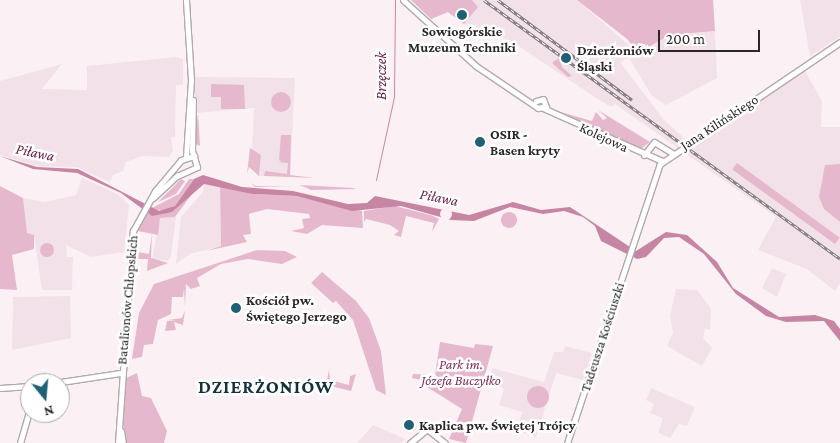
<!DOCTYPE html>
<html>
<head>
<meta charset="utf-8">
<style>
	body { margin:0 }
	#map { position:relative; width:840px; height:443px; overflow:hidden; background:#fbf1f5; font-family:"Crimson Pro",serif }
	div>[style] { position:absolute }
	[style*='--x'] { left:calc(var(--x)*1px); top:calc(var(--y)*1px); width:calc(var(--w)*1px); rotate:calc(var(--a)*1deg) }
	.built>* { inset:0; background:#f2e1e8 }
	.green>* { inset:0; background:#e6b8cd; transform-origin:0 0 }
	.round { border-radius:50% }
	.water>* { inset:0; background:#c785a4 }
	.pier>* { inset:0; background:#fbf1f5 }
	.stream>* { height:1px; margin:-0.5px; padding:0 0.5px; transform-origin:0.5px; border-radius:0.5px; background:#c785a4 }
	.roads { filter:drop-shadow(1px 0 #b2a9ad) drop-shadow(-1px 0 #b2a9ad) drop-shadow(0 1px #b2a9ad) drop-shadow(0 -1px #b2a9ad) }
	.secondary>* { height:5px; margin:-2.5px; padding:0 2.5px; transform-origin:2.5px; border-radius:2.5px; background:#fff }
	.rail>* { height:3px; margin-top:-1.5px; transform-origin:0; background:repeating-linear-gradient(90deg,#fff 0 4px,#787275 0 8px); box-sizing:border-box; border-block:1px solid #787275 }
	.dots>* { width:14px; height:14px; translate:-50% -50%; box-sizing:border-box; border:2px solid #fff; border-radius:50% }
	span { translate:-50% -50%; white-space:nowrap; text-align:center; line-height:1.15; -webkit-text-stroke:5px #fff; paint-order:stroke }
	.poi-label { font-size:14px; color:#2b2729; font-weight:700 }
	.left { translate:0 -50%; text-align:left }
	.street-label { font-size:14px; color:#2b2729 }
	.park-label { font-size:14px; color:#7d2e59; font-style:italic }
	.water-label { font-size:15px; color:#681b47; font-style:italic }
	.district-label { font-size:19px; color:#14323c; font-weight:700; letter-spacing:1px }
	.north { position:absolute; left:20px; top:373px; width:50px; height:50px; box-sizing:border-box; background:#fff; border:1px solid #aaa9a9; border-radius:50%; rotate:163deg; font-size:14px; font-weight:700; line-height:20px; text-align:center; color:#2b2729 }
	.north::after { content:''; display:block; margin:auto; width:18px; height:22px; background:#1f6075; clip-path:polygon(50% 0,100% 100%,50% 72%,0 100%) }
	.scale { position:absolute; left:658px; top:30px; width:102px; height:22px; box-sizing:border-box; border:2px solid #2b2729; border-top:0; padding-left:6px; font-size:15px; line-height:18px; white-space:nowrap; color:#2b2729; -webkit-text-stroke:4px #fff; paint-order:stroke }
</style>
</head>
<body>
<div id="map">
	<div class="built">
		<div style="clip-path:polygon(411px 0,577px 0,638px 53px,670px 36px,715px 31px,717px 78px,666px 105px,652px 96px,629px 58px,620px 62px,664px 120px,692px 145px,805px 71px,822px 101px,821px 127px,840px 127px,840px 164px,825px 165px,840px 220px,840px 283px,835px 291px,807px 269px,758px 250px,776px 217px,615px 104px,612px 107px,599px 100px,511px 41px,468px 26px,448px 12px,431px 19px)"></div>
		<div style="clip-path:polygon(800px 0,840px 0,840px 37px,810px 56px)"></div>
		<div style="clip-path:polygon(176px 57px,183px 59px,183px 85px,176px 85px,175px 137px,171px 137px,173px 151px,169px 157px,143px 156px,126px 162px,123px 171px,113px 175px,110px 182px,76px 167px,37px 166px,0 155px,0 81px,62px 64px,42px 89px,87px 90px,87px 66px)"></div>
		<div style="clip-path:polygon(194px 77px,295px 78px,290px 176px,259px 176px,261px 155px,252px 149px,254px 108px,196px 113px)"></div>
		<div style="clip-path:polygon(82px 178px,119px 195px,129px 205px,124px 252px,91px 257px,66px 245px,67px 257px,73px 257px,72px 290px,42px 290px,34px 235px,27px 233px,22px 218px,23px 198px,45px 202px,76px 195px)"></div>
		<div style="clip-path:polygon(204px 184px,220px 186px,221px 246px,190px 254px,176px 264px,181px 217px,203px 192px)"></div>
		<div style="clip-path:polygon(176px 217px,171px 256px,168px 261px,152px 259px,160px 218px)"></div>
		<div style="clip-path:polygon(772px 268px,786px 274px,777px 297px,762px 288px)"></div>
		<div style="clip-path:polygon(676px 289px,697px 290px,711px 309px,710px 330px,705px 328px,703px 338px,712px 348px,702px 366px,667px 346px,673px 333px,670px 316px)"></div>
		<div style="clip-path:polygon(70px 296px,71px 338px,12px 350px,13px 297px)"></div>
		<div style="clip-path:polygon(565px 346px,592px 353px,583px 380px,556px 373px,536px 437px,517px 431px,522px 412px,499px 405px,504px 389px,490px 380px,492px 368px,544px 382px,554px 352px,563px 352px)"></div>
		<div style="clip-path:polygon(651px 388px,695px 407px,687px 426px,679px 424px,670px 438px,658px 433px,663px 418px,650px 413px,654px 404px,646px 400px)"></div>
		<div style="clip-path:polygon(373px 425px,401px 437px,405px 439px,401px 443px,357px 443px)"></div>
	</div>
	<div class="green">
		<div style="clip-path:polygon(411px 0,472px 0,478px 7px,464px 24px,448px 12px,431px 19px)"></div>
		<div style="clip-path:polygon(577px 0,713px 0,715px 31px,670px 35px,638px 53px,627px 39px)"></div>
		<div style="clip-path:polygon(559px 58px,562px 67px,572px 76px,568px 77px,552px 63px)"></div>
		<div style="clip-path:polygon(211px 84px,244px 85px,245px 109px,221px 109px,221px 97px,211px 97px)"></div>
		<div class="round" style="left:271px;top:92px;width:20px;height:20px"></div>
		<div style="clip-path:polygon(553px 110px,592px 121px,596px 112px,603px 120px,607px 118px,598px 110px,650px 142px,639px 150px)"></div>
		<div style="clip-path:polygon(198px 114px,200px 146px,194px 143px)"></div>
		<div style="clip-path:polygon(281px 135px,291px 135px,290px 175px,314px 178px,264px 176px,265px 171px,287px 174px,288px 163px,278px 162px,282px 161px,279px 160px)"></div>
		<div style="clip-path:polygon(250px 148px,261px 155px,259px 176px,249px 167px,247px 174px)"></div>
		<div style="left:737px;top:163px;width:127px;height:8px;rotate:36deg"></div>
		<div style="clip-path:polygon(840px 164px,840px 222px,824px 209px,819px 197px,825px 165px)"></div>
		<div style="clip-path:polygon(181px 179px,185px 181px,176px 194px,158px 202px)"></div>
		<div style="clip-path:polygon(189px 179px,194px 179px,175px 206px,164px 211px,150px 209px,179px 194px)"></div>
		<div style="clip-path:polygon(251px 183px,256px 186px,295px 187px,255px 187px)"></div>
		<div style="clip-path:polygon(300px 185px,353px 188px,356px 189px,311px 190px)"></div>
		<div style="clip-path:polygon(0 186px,23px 198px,27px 233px,34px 235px,34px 249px,12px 255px,17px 290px,0 289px)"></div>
		<div style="clip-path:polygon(198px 186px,175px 217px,160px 218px,158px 235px,138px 231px,147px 214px,172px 212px)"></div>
		<div style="clip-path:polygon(220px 186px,252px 194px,297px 196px,362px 211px,363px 228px,322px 225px,307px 234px,291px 231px,304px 228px,302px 219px,310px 218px,309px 214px,267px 209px,249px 214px,251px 234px,243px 235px,247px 242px,206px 251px,221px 246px)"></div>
		<div style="clip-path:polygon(395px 206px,431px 215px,439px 219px,432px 232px,434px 223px,406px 216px,401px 237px,394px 235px,399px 231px,390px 225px,366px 219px,364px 222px,364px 211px)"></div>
		<div class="round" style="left:501px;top:212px;width:16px;height:16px"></div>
		<div style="clip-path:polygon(152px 234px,151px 258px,168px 263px,147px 271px,148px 259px,135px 259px,136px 246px,138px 240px,138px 252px,149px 254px)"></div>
		<div class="round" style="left:40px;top:243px;width:14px;height:14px"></div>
		<div style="clip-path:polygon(257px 250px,285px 251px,297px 257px,282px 264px,248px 259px,221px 264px,197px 278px,200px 286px,191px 289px,186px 284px,185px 307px,184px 288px,183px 297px,172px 297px,171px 314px,158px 320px,153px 344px,144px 345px,142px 357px,132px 359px,139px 313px,154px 284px)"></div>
		<div style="clip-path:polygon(322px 272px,356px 301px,369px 318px,381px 351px,386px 395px,376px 390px,353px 320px,336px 301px,333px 303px,311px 283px)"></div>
		<div style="clip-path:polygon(185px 310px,183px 325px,174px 322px,176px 330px,165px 331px,167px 321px,178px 320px,168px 320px,182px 318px)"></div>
		<div style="clip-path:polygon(440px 342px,474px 348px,475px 344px,493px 346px,466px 443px,449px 439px,462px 409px,427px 387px,426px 381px,412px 378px,413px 374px,435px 375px)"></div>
		<div style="clip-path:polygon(329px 370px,330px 380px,349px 385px,350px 376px,356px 374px,351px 391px,343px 389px,344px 385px,343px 389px,326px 385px)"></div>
		<div style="clip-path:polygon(137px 373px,142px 396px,151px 398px,167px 431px,164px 443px,124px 443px,124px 379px)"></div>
		<div class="round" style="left:527px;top:386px;width:22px;height:22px"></div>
	</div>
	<div class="water">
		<div style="clip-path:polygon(0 156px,37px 167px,78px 169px,159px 211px,175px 206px,194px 179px,203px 175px,242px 187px,293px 191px,348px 204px,367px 203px,375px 196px,469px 215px,513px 202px,541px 210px,570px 207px,636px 251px,666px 232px,687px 235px,717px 262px,733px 288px,779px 317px,815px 315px,834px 321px,840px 329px,840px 341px,824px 321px,786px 322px,766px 316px,736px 294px,704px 254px,679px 237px,664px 238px,646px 257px,637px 259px,601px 241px,595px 226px,583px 217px,564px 211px,543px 214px,510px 207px,474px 221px,451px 220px,401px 206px,352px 211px,297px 196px,252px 194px,204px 184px,172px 212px,152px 216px,121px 193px,77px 173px,33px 169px)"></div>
	</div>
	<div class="pier">
		<div class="round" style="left:440px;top:208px;width:12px;height:12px"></div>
	</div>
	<div class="stream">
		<div style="--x:376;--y:180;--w:85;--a:-77.8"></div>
		<div style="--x:394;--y:97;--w:97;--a:-89.4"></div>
	</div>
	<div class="roads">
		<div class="secondary">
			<div style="--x:403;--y:0;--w:98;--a:42.1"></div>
			<div style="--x:476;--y:66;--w:75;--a:34.1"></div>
			<div style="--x:538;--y:108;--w:7;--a:-16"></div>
			<div style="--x:536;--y:101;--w:7;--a:-16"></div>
			<div style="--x:543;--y:99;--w:9;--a:69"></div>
			<div style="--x:543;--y:108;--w:130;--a:24"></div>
			<div style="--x:644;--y:155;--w:16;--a:-52"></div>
			<div style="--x:654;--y:142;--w:21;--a:31"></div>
			<div style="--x:186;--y:157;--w:77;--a:-86.3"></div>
			<div style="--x:191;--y:80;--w:80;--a:-93.6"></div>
			<div style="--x:153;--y:198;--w:33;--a:-43"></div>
			<div style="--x:177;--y:176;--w:22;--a:-24"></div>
			<div style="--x:197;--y:167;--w:17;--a:-107"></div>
			<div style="--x:192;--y:151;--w:51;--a:-88.9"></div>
			<div style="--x:54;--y:383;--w:67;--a:-8.6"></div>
			<div style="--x:0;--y:388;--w:30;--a:-4"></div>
			<div style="--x:121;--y:431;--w:12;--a:81"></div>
			<div style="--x:20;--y:443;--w:35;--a:-74"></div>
			<div style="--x:118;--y:443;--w:213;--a:-86"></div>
			<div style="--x:133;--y:231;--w:46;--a:-61.2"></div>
			<div style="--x:155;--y:191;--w:40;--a:-50"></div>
			<div style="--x:181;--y:160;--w:14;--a:-17"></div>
			<div style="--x:410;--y:443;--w:22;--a:-39"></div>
			<div style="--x:427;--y:429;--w:23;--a:38"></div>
			<div style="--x:567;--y:443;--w:294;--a:-71.6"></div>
			<div style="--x:660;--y:164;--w:217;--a:-34.1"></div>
		</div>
	</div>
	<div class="rail">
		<div style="--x:484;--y:0;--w:440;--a:36"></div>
		<div style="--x:498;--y:0;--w:167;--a:36.7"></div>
	</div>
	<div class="dots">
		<div style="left:462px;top:15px;background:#1f6075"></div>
		<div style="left:566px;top:58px;background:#1f6075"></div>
		<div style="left:480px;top:142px;background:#1f6075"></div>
		<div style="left:236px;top:308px;background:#1f6075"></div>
		<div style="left:409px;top:425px;background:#1f6075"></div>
	</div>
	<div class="poi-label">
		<span style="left:462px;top:39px">Sowiogórskie<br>Muzeum Techniki</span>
		<span class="left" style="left:577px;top:58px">Dzierżoniów<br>Śląski</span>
		<span class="left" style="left:490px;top:142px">OSIR -<br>Basen kryty</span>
		<span class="left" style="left:246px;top:308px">Kościół pw.<br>Świętego Jerzego</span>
		<span class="left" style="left:419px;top:425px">Kaplica pw. Świętej Trójcy</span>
	</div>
	<div class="street-label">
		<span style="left:719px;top:122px;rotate:-33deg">Jana Kilińskiego</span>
		<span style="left:604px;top:137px;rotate:25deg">Kolejowa</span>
		<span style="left:127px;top:300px;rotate:-85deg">Batalionów Chłopskich</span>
		<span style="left:602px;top:337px;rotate:-72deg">Tadeusza Kościuszki</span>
	</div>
	<div class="park-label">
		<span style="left:461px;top:372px">Park im.<br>Józefa Buczyłko</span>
	</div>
	<div class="water-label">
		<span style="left:382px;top:76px;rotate:-90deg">Brzęczek</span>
		<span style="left:35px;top:153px;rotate:12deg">Piława</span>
		<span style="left:439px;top:198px;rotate:11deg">Piława</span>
	</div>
	<div class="district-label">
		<span style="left:266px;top:387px">DZIERŻONIÓW</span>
	</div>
	<div class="north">N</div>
	<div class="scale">200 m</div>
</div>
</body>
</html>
